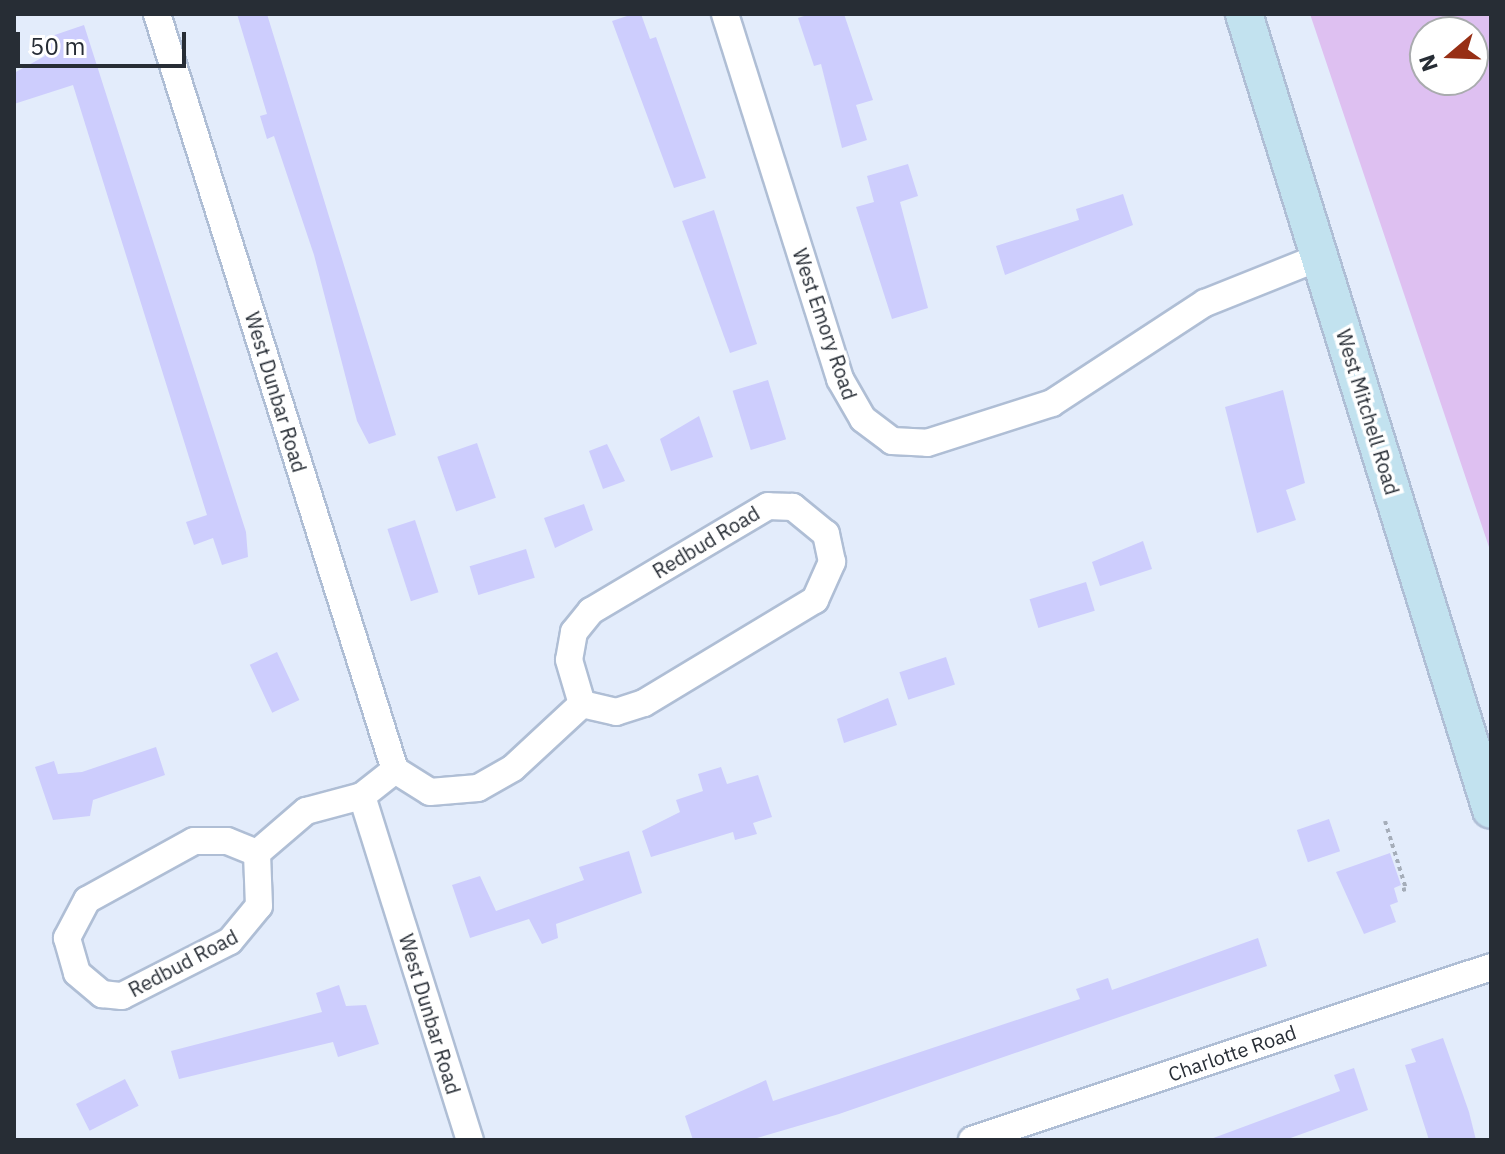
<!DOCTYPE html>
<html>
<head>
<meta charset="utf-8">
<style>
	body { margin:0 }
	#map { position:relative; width:1505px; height:1154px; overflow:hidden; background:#e3ecfb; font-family:"IBM Plex Sans",sans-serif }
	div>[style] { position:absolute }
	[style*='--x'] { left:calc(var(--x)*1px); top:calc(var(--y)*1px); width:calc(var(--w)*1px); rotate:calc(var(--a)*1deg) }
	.green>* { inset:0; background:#dec0f1 }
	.building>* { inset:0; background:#cdcdfd; transform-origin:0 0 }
	.path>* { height:4px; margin-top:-2px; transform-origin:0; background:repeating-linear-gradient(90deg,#a5adb9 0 4px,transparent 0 8px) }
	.roads { filter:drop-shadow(2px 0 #afbed5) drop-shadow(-2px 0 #afbed5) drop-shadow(0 2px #afbed5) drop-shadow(0 -2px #afbed5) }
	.street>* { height:26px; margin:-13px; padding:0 13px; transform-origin:13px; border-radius:13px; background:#fff }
	.secondary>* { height:36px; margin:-18px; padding:0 18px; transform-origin:18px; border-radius:18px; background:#c2e2ef }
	span { translate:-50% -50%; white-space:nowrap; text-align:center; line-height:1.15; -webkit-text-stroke:7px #fff; paint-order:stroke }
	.street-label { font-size:20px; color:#272d35 }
	.frame { position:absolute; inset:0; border:16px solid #272d35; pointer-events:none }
	.north { position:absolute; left:1409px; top:16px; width:80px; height:80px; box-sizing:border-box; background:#fff; border:2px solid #a9abae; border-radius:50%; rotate:251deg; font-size:22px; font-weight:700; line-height:32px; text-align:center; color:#272d35 }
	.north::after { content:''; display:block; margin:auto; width:28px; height:36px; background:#972f15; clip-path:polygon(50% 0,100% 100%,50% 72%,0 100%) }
	.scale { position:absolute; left:16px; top:32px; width:170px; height:36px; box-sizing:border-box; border:4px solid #272d35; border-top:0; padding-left:10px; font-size:24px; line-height:28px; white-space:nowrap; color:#272d35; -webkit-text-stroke:6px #fff; paint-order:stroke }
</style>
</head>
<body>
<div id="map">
	<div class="green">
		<div style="clip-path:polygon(evenodd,1310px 14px,1491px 14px,1491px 553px,1310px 14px,1425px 32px,1473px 32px,1473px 80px,1425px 80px,1425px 32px)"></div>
	</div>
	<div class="building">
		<div style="clip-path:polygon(237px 14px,267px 14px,396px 435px,369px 444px,357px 421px,314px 255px,274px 136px,267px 139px,260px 116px,267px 114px)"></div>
		<div style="clip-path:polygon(633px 14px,641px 14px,650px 39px,656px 37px,706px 178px,674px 188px,612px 21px)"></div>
		<div style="clip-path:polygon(810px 14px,844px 14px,873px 100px,856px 105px,867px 140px,842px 148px,821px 64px,814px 66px,798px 18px)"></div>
		<div style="clip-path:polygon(84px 25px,246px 532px,248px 557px,222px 565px,213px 538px,194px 545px,186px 522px,207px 515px,73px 85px,14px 104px,14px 73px,45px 56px,40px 40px)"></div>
		<div style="clip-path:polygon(908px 164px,918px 196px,900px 202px,928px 308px,892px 319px,856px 207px,874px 202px,867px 176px)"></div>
		<div style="clip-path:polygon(1123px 194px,1133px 225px,1005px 275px,996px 246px,1079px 220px,1076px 209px)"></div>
		<div style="clip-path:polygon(714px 210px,757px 344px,730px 353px,682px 221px)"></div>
		<div style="left:768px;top:380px;width:62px;height:37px;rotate:73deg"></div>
		<div style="clip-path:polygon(1283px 390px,1305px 483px,1286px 490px,1296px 520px,1257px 533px,1225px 407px)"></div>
		<div style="clip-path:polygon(699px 416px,713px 457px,671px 471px,660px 439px)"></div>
		<div style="left:477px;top:443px;width:58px;height:42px;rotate:71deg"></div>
		<div style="clip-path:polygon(607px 444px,625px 481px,603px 489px,589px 451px)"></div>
		<div style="clip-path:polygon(584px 504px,593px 530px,555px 548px,544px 518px)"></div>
		<div style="left:415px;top:520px;width:76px;height:29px;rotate:72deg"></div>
		<div style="clip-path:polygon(1143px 541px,1152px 569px,1100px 586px,1092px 562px)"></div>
		<div style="left:526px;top:549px;width:30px;height:59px;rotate:73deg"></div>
		<div style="left:1086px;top:582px;width:30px;height:59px;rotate:73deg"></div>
		<div style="left:277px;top:652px;width:53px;height:30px;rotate:65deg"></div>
		<div style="left:946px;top:657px;width:29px;height:49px;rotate:72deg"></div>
		<div style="clip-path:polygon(888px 698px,897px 725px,844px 743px,837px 719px)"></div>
		<div style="clip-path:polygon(156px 747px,165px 775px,93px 800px,90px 816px,53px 820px,35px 767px,54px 761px,58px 774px,82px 772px)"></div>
		<div style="clip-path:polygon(721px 767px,727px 784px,758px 775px,772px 817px,753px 823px,757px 834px,735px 840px,733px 832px,651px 857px,642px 831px,680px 812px,676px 800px,703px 791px,698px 774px)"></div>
		<div style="left:1329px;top:819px;width:34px;height:34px;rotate:71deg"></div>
		<div style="clip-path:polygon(629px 851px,642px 893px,556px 924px,558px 938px,542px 944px,529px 919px,470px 938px,452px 885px,480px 876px,496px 911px,584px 880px,579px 867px)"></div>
		<div style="clip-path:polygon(1390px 853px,1401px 885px,1394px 888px,1398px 902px,1390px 905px,1396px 922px,1364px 934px,1336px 872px)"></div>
		<div style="clip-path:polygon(1258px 938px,1267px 966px,839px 1114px,750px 1140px,693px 1140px,685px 1116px,766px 1080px,773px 1101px,1080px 999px,1076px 989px,1108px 978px,1112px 990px)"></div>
		<div style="clip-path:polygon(339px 985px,346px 1006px,366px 1005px,379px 1044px,338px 1057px,333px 1042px,179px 1079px,171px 1051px,322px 1012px,316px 993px)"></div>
		<div style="clip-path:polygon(1443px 1038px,1469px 1112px,1476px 1140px,1429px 1140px,1405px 1065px,1416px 1062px,1411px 1049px)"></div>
		<div style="clip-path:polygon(1354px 1068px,1368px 1110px,1285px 1140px,1208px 1140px,1340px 1091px,1334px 1075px)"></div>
		<div style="left:125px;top:1079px;width:30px;height:55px;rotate:63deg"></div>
	</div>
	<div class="path">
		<div style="--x:1385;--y:821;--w:71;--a:72.8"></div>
		<div style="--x:1406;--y:889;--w:7;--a:164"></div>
	</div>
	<div class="roads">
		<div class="street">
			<div style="--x:157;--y:14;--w:793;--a:72.53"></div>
			<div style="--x:725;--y:14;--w:383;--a:72.5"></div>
			<div style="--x:840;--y:379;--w:46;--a:60.1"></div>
			<div style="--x:863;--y:419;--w:36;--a:37"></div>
			<div style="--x:892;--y:441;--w:35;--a:3"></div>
			<div style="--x:927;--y:443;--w:131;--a:-17.7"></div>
			<div style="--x:1052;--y:403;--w:183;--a:-33.2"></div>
			<div style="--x:1205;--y:303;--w:124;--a:-21.8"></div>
			<div style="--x:362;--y:796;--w:361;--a:72.6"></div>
			<div style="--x:257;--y:853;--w:32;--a:-158"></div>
			<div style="--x:227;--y:841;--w:33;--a:180"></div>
			<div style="--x:194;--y:841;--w:122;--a:151.1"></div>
			<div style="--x:87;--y:900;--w:43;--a:117.8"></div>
			<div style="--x:67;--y:938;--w:36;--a:74"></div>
			<div style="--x:77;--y:973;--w:33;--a:40"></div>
			<div style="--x:102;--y:994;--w:20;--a:6"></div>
			<div style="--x:122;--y:996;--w:121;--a:-27"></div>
			<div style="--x:230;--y:941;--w:45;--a:-50.4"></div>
			<div style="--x:259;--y:906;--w:53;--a:-92.2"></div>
			<div style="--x:257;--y:853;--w:65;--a:-40.6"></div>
			<div style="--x:306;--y:811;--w:58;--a:-15"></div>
			<div style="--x:362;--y:796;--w:42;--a:-38.2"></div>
			<div style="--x:395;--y:770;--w:41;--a:32.2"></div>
			<div style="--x:430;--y:792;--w:48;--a:-4.8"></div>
			<div style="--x:478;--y:788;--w:40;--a:-29.7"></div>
			<div style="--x:513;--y:768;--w:94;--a:-42.8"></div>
			<div style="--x:582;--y:704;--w:35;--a:13"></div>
			<div style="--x:616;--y:712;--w:29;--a:-18"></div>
			<div style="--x:644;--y:703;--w:200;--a:-31.1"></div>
			<div style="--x:815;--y:600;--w:42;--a:-65.9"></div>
			<div style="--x:832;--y:562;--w:29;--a:-102"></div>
			<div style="--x:826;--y:534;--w:43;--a:-140.7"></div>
			<div style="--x:793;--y:507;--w:25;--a:-178"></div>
			<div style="--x:768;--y:506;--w:206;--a:149.3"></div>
			<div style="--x:591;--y:611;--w:27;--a:129"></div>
			<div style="--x:574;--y:632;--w:28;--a:100"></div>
			<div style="--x:569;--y:660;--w:46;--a:73.5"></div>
			<div style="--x:972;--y:1140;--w:547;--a:-18.43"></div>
		</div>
		<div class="secondary">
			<div style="--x:1244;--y:14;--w:833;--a:72.76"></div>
		</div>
	</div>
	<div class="street-label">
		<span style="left:825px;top:324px;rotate:71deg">West Emory Road</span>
		<span style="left:276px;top:392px;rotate:73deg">West Dunbar Road</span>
		<span style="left:1368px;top:412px;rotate:73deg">West Mitchell Road</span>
		<span style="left:706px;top:542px;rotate:-31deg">Redbud Road</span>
		<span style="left:183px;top:963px;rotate:-28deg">Redbud Road</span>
		<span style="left:430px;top:1014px;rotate:73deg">West Dunbar Road</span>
		<span style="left:1232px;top:1053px;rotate:-19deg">Charlotte Road</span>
	</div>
	<div class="frame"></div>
	<div class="north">N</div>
	<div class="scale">50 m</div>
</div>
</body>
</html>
